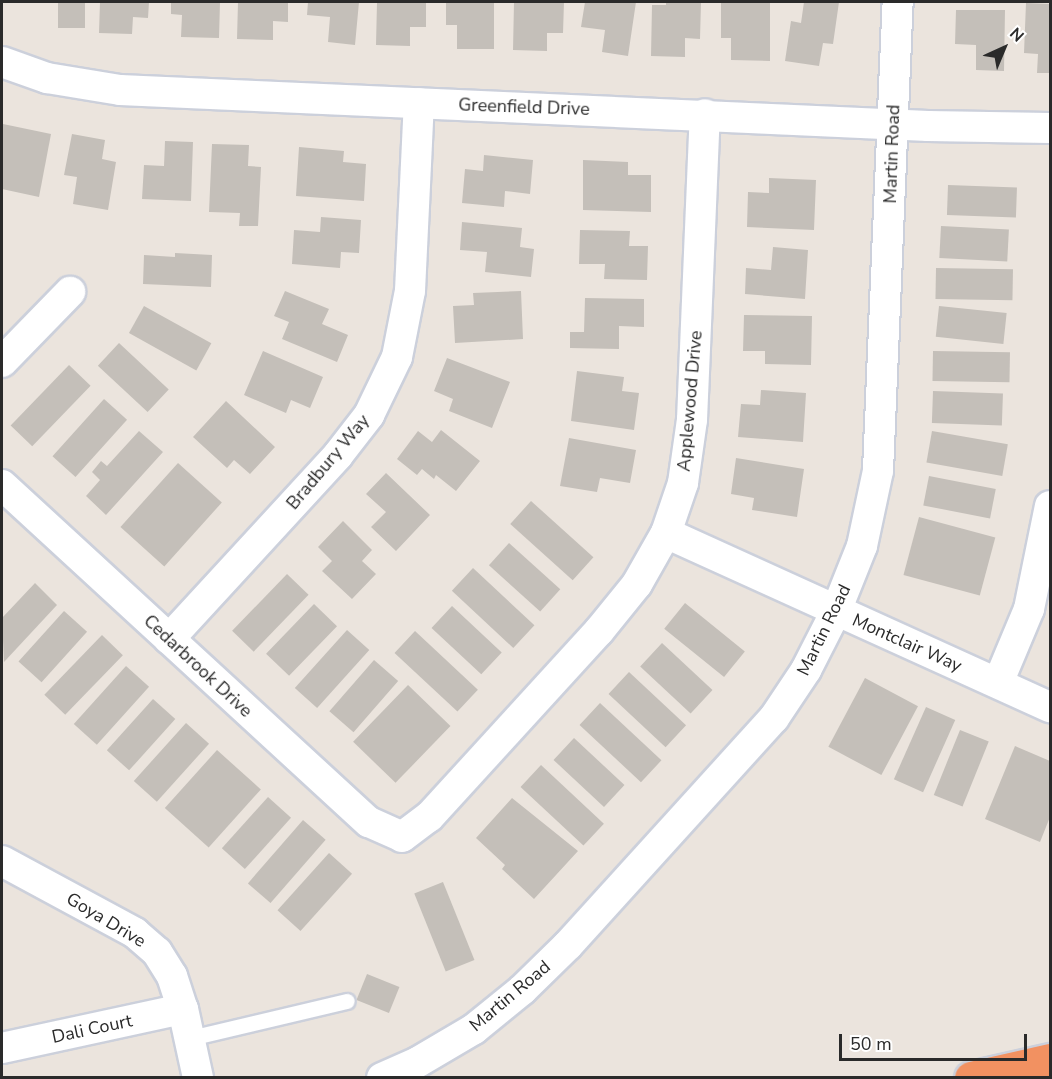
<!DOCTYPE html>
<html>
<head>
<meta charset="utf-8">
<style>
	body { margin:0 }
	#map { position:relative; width:1052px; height:1079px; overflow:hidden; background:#ebe4dd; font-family:"Nunito Sans",sans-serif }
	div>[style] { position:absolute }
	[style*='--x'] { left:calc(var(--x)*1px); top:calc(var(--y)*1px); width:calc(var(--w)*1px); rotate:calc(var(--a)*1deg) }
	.building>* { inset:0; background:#c4bfb9; transform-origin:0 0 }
	.roads { filter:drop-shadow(2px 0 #ccd0db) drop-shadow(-2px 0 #ccd0db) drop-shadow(0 2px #ccd0db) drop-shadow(0 -2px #ccd0db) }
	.service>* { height:15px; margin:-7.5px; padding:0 7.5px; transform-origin:7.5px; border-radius:7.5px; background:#fff }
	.minor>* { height:30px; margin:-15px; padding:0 15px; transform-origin:15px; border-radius:15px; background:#fff }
	.motorway>* { height:33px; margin:-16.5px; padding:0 16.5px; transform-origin:16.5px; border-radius:16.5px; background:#f29161 }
	span { translate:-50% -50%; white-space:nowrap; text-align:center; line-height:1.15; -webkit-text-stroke:6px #fff; paint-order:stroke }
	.street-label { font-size:18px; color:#2a2a2a }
	.frame { position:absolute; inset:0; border:3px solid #2a2a2a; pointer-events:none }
	.north { position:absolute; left:974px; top:18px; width:60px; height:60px; -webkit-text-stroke:4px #fff; paint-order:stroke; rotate:44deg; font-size:16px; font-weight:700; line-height:24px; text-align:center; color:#2a2a2a }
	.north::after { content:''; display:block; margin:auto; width:21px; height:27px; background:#2a2a2a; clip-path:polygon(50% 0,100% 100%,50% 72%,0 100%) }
	.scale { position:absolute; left:839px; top:1034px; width:188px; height:27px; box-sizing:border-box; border:3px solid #2a2a2a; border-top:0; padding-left:8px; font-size:18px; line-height:21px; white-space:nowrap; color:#2a2a2a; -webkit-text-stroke:4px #fff; paint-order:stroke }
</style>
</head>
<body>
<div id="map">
	<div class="building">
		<div style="left:58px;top:2px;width:27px;height:26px"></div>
		<div style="clip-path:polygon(100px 2px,149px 2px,148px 18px,133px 17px,132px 34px,99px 33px)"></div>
		<div style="clip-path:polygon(171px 2px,220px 2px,219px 38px,181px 37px,182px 15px,171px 14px)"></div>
		<div style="clip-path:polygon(238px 2px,288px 2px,288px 22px,273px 21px,273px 40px,237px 39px)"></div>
		<div style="clip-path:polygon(308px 2px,359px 2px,355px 45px,328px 42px,330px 17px,307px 15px)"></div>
		<div style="clip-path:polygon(377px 2px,426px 2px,426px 27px,410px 27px,410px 46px,376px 45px)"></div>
		<div style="clip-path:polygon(446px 2px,494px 2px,494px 49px,457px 49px,457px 25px,446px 25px)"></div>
		<div style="clip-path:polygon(514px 2px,564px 2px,563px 33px,547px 33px,547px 51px,513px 50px)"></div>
		<div style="clip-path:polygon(585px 2px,636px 2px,628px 56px,602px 52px,605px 30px,581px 27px)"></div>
		<div style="clip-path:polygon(666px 2px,701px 2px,700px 39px,685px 38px,685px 57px,651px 56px,652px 5px,666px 5px)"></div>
		<div style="clip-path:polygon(721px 2px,770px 2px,770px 61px,731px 60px,731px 38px,721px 38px)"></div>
		<div style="clip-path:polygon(804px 2px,839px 2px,833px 44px,823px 43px,819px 66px,785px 61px,791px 21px,801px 23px)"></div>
		<div style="clip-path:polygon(1026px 3px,1050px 4px,1050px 73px,1037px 73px,1038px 54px,1024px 53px)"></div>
		<div style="clip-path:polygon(956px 10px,1005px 10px,1004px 71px,976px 70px,976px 45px,955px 44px)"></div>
		<div style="clip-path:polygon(3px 124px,51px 134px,39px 197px,2px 189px)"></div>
		<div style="clip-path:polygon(72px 134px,105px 140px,102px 159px,116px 162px,108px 210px,73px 204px,77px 177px,64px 175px)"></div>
		<div style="clip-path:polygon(165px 141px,193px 142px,191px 201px,142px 199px,144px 165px,164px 166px)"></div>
		<div style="clip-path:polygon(212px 144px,249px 145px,248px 166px,261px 167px,258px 226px,239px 226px,240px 213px,209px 212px)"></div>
		<div style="clip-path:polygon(299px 147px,344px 151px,343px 162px,366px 164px,364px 201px,296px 196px)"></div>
		<div style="clip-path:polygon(484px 155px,533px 160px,530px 194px,505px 191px,504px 207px,462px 203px,465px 169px,483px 171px)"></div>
		<div style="clip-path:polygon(583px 160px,628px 162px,628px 175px,651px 175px,651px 212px,583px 210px)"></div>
		<div style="clip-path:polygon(769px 178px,816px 180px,814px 230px,747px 227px,748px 192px,769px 193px)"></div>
		<div style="left:948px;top:185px;width:69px;height:30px;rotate:2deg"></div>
		<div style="clip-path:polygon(321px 217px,361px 220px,359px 253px,341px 252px,340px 268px,292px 264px,294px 230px,320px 232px)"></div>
		<div style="clip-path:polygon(462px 222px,522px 228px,520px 247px,534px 249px,531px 277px,485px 272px,487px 252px,460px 250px)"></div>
		<div style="left:941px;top:226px;width:68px;height:32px;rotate:3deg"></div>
		<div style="clip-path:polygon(580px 230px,630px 231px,629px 246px,648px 246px,647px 280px,604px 279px,605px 264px,579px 264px)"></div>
		<div style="clip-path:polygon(773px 247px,808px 250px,805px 299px,745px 294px,746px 268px,771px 270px)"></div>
		<div style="clip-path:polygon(175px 253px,212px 255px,211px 287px,143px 284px,144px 255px,175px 257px)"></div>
		<div style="left:936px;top:268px;width:77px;height:31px;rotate:1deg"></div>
		<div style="clip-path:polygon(285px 291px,329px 309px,322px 324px,348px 335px,337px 362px,282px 339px,289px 322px,274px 316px)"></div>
		<div style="clip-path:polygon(521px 291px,523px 339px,455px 343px,453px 306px,474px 305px,473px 293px)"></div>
		<div style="clip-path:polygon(585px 298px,644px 299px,644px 327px,619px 326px,619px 349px,570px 348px,570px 332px,584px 332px)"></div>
		<div style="left:144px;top:306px;width:77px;height:31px;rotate:29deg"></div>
		<div style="left:939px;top:306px;width:68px;height:31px;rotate:6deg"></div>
		<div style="clip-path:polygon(744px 315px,812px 316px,811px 365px,765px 364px,765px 351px,743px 351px)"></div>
		<div style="left:119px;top:343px;width:68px;height:31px;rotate:43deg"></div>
		<div style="clip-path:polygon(263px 351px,323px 377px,310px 408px,291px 400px,286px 413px,244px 395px)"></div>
		<div style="left:933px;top:351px;width:77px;height:30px;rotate:1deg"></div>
		<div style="clip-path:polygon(447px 358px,510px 382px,492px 428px,449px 411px,453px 399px,434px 391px)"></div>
		<div style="left:69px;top:365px;width:30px;height:84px;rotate:44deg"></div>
		<div style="clip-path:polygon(577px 371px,624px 377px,622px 391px,639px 393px,634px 430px,571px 421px)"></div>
		<div style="clip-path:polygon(761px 390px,806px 393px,803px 442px,738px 437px,741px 404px,760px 405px)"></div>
		<div style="left:933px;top:391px;width:70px;height:32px;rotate:2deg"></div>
		<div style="left:104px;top:399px;width:31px;height:77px;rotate:42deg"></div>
		<div style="clip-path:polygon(226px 401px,275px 447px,250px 474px,234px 460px,227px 468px,193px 437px)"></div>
		<div style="clip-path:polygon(441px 430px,480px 461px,456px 491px,436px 475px,434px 479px,422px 469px,417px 475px,397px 459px,418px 431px,432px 442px)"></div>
		<div style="clip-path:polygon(139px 431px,163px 452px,106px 515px,86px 496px,100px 480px,92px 472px,101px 461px,107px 466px)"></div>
		<div style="left:932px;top:431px;width:77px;height:32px;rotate:10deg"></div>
		<div style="clip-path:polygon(569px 438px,636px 450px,630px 483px,600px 478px,597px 492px,560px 486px)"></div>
		<div style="clip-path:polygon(736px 458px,804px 469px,797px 517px,752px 510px,754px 498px,731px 494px)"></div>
		<div style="left:178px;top:463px;width:59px;height:86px;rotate:42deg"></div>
		<div style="clip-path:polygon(386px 473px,430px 515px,396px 551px,371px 527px,386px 512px,366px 494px)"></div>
		<div style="left:929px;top:476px;width:68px;height:30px;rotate:11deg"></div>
		<div style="left:531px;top:501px;width:84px;height:31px;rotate:42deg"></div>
		<div style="left:919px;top:517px;width:79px;height:60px;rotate:15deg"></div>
		<div style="clip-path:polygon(343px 521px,372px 550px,362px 561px,376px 574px,352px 599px,322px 571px,332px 561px,318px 547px)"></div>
		<div style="left:509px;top:543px;width:69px;height:30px;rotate:42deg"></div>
		<div style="left:473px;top:568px;width:84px;height:31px;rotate:43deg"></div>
		<div style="left:287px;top:574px;width:30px;height:79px;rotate:44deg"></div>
		<div style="clip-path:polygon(35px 583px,57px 605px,4px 662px,2px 618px)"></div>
		<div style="left:685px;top:603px;width:77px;height:33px;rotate:39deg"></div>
		<div style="left:314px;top:604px;width:32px;height:69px;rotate:44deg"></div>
		<div style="left:452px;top:606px;width:68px;height:30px;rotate:43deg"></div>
		<div style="left:64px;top:611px;width:31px;height:68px;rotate:42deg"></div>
		<div style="left:347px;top:630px;width:30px;height:78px;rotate:42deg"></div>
		<div style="left:415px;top:631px;width:86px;height:30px;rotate:43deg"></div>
		<div style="left:102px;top:635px;width:29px;height:83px;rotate:44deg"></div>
		<div style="left:662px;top:643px;width:69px;height:32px;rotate:43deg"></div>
		<div style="left:374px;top:660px;width:32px;height:68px;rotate:41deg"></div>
		<div style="left:126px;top:666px;width:31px;height:78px;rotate:42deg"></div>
		<div style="left:629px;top:672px;width:78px;height:30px;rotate:43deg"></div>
		<div style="left:865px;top:678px;width:60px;height:78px;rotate:28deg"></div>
		<div style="left:408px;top:685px;width:59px;height:79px;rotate:44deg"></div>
		<div style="left:153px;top:699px;width:30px;height:69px;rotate:42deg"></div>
		<div style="left:600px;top:703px;width:84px;height:30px;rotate:43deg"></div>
		<div style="left:926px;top:707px;width:32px;height:79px;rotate:24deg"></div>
		<div style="left:186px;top:723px;width:31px;height:78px;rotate:42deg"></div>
		<div style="left:960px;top:730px;width:31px;height:70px;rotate:22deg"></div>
		<div style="left:574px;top:738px;width:69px;height:30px;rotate:43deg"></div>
		<div style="clip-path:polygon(1015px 746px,1050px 761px,1050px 817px,1040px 842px,985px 819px)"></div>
		<div style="left:217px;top:750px;width:59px;height:78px;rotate:42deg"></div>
		<div style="left:541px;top:765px;width:86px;height:30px;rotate:43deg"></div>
		<div style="left:268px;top:797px;width:31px;height:69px;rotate:42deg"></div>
		<div style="clip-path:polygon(512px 798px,578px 851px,534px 899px,502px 869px,505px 865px,476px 838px)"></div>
		<div style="left:303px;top:820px;width:30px;height:84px;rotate:41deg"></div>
		<div style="left:329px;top:853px;width:31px;height:77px;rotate:42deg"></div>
		<div style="left:443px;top:882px;width:84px;height:31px;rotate:68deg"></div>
		<div style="left:367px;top:974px;width:35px;height:28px;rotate:22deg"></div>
	</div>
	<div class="roads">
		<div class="service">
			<div style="--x:190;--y:1038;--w:161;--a:-13.3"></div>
		</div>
		<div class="minor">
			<div style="--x:2;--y:62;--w:48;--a:19.6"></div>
			<div style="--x:47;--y:78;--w:74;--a:9.3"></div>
			<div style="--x:120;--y:90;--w:809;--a:2.55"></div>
			<div style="--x:928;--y:126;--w:122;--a:0.9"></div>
			<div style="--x:2;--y:362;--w:98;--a:-45.8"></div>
			<div style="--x:2;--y:485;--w:498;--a:42.6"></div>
			<div style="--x:369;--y:822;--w:36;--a:24"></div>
			<div style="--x:402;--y:837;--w:34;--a:-37"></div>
			<div style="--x:429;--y:817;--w:252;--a:-47.6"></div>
			<div style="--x:599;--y:631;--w:60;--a:-51"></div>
			<div style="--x:637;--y:584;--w:59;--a:-60.4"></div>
			<div style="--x:666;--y:533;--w:53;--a:-71.2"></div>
			<div style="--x:683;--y:483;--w:64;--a:-81.9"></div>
			<div style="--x:692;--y:420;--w:306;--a:-87.6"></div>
			<div style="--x:666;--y:533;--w:422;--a:24.4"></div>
			<div style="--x:169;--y:639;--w:250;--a:-47.4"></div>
			<div style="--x:338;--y:455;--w:51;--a:-52.2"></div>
			<div style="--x:369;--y:415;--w:64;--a:-64.2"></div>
			<div style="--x:397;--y:357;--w:67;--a:-78.9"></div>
			<div style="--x:410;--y:291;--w:188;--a:-87.3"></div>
			<div style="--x:998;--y:683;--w:80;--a:-67.3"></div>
			<div style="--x:1029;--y:609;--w:105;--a:-78.5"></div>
			<div style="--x:2;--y:861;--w:151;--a:28.4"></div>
			<div style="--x:135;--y:933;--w:29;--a:41"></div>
			<div style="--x:157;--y:952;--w:28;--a:58"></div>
			<div style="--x:172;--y:976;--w:35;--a:72"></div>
			<div style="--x:183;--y:1009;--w:71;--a:77.7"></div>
			<div style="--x:2;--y:1048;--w:185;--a:-12.2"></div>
			<div style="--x:382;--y:1078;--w:39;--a:-24"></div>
			<div style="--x:418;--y:1062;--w:65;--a:-30.5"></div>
			<div style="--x:474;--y:1029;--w:62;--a:-39.1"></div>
			<div style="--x:522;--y:990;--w:64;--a:-44.4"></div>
			<div style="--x:568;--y:945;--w:307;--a:-47.8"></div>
			<div style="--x:774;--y:718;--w:58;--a:-56.3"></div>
			<div style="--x:806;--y:670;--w:66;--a:-63"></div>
			<div style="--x:836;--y:611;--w:70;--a:-68.2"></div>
			<div style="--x:862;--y:546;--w:77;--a:-78"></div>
			<div style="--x:878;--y:471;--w:469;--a:-87.6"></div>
		</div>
		<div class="motorway">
			<div style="--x:971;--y:1078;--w:81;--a:-12.8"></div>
		</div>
	</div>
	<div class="street-label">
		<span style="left:524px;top:107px;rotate:2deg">Greenfield Drive</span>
		<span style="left:892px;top:154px;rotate:-88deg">Martin Road</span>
		<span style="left:690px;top:401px;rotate:-85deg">Applewood Drive</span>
		<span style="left:328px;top:462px;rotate:-50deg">Bradbury Way</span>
		<span style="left:824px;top:630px;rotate:-64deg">Martin Road</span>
		<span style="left:907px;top:643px;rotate:24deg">Montclair Way</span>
		<span style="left:198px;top:666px;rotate:43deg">Cedarbrook Drive</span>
		<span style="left:106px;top:920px;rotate:31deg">Goya Drive</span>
		<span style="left:510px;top:996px;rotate:-40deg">Martin Road</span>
		<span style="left:92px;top:1029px;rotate:-12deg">Dali Court</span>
	</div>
	<div class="frame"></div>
	<div class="north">N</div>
	<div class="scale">50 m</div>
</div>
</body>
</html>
